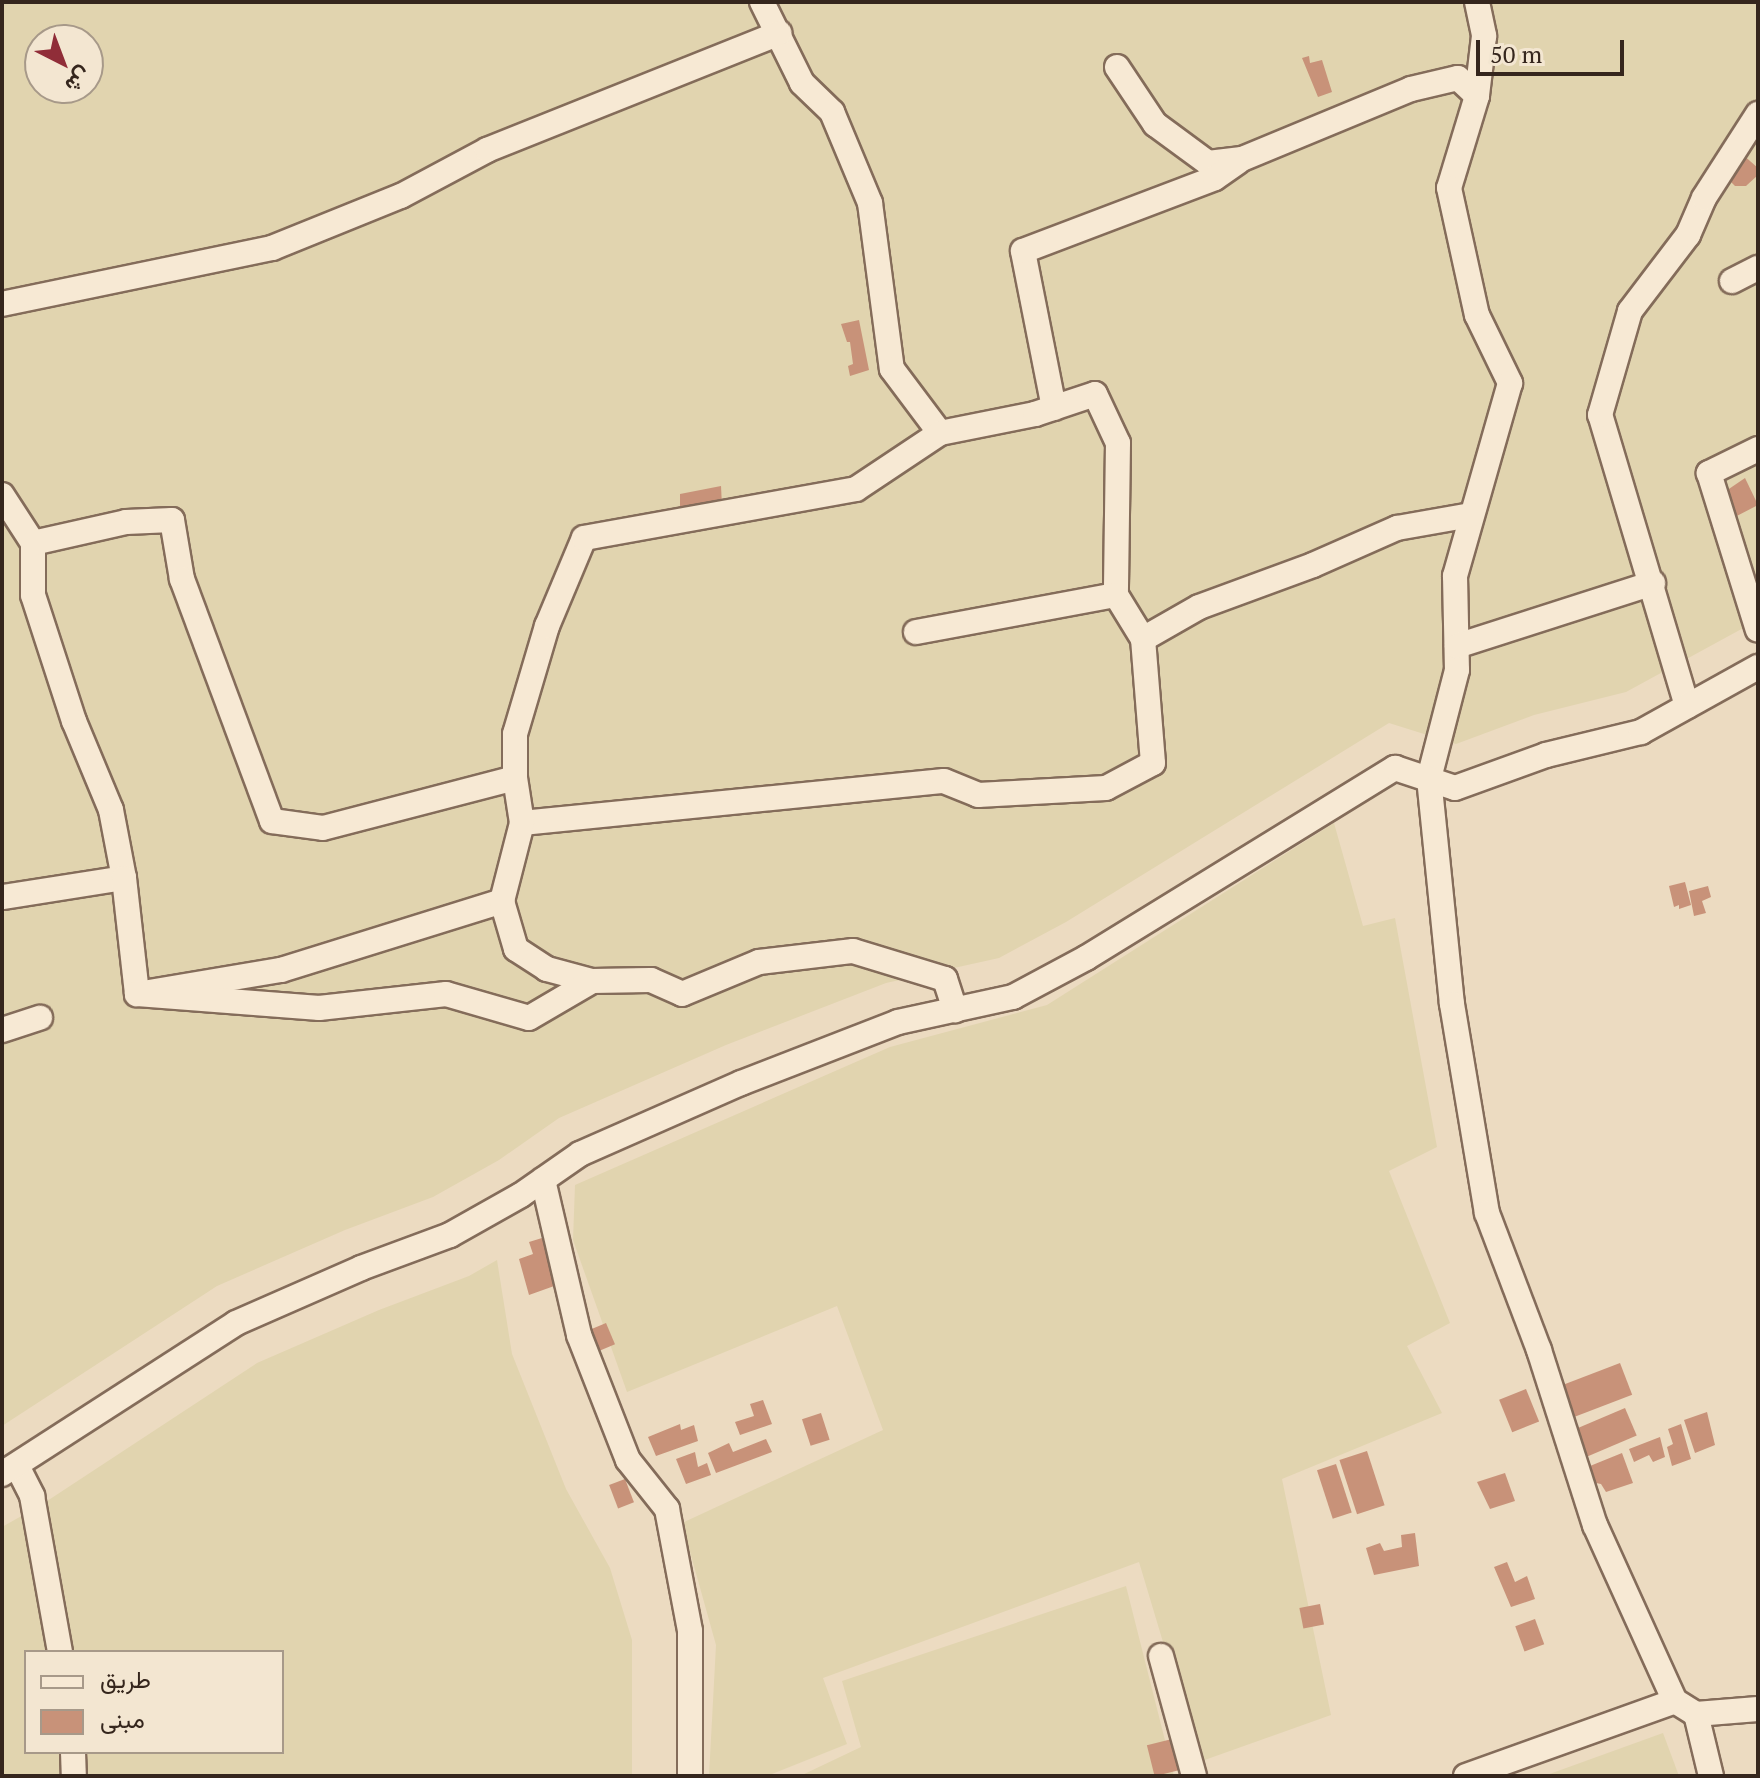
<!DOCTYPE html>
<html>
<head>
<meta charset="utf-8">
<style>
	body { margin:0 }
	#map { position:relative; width:1760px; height:1778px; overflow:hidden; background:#ecdbc1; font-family:"PT Serif",Vazirmatn,serif }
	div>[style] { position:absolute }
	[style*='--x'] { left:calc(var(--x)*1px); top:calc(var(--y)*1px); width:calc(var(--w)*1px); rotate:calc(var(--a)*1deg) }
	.farmland>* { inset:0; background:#e1d4af }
	.building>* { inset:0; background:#c89279; transform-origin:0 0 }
	.roads { filter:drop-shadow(2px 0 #846c5a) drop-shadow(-2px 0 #846c5a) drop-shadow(0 2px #846c5a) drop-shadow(0 -2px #846c5a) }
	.minor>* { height:24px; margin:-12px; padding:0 12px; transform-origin:12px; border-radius:12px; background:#f7e9d4 }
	span { translate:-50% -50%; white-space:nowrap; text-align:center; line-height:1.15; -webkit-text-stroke:6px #f3e6d1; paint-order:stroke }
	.frame { position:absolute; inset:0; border:4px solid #35261d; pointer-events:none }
	.legend { position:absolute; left:24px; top:1650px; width:260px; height:104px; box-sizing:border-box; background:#f3e6d1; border:2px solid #a79989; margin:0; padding:10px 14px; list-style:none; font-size:24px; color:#35261d }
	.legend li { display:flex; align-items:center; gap:16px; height:40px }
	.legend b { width:40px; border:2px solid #a79989 }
	.north { position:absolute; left:24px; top:24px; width:80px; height:80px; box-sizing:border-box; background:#f3e6d1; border:2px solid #a79989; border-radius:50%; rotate:138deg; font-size:22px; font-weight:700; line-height:32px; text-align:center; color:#35261d }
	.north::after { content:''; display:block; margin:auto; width:28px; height:36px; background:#902d38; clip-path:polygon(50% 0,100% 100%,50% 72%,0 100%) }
	.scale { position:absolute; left:1476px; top:40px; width:148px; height:36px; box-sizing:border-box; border:4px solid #35261d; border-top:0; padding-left:10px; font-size:24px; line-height:28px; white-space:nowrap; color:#35261d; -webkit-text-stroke:6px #f3e6d1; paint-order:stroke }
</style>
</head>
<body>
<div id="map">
	<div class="farmland">
		<div style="clip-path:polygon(evenodd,2px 2px,1758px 2px,1758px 620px,1626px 692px,1534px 715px,1456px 744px,1389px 723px,1066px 922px,999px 958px,886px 983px,726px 1045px,559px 1118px,499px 1160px,433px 1197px,345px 1230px,217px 1286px,2px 1426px,2px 2px,40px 40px,88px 40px,88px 88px,40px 88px,40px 40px)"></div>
		<div style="clip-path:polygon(1334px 823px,1363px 926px,1395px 918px,1437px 1147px,1389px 1171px,1450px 1323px,1407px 1346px,1442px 1413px,1282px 1479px,1331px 1715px,1199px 1762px,1139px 1562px,823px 1678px,847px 1744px,767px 1776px,709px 1776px,716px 1645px,682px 1523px,883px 1430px,837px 1306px,627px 1392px,573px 1240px,575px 1185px,890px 1047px,1047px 1005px)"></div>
		<div style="clip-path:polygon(evenodd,497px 1260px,512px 1354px,566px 1489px,610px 1568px,632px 1640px,632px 1776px,2px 1776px,2px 1527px,41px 1505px,257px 1363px,379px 1310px,469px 1276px,497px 1260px,26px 1652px,282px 1652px,282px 1752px,26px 1752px,26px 1652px)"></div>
		<div style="clip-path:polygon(1126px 1586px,1174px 1776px,800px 1776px,861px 1747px,842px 1681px)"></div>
		<div style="clip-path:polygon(1663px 1733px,1679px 1776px,1544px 1776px)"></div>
	</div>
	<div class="building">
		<div style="clip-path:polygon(1309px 56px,1310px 63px,1322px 60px,1332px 92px,1318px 97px,1302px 58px)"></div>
		<div style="clip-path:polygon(1742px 154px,1758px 168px,1758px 175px,1746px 186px,1735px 186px,1725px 176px)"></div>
		<div style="clip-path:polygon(859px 320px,869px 370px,850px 376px,848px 366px,853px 364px,850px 342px,847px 342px,841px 324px)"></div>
		<div style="clip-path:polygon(1745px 478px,1758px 505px,1731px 519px,1723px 493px)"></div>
		<div style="clip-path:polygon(721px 486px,722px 506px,680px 513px,680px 494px)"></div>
		<div style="clip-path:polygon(1685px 882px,1691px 905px,1679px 909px,1679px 905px,1674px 907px,1669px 886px)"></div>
		<div style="clip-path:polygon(1708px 886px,1711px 897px,1702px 901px,1706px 913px,1694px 916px,1689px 891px)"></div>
		<div style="clip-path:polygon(542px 1238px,557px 1285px,529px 1295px,519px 1259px,533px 1254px,529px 1242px)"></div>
		<div style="left:606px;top:1323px;width:23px;height:22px;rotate:67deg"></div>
		<div style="left:1620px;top:1363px;width:34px;height:65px;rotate:69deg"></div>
		<div style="left:1526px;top:1389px;width:35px;height:29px;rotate:68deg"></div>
		<div style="clip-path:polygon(763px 1400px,772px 1424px,740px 1435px,735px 1422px,754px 1416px,750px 1404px)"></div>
		<div style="left:1625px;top:1408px;width:30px;height:53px;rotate:67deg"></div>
		<div style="clip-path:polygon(1707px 1412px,1715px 1445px,1695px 1453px,1684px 1420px)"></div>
		<div style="left:821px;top:1413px;width:28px;height:20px;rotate:72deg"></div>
		<div style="clip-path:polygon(680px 1424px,681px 1430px,694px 1425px,698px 1441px,656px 1456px,648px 1437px)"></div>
		<div style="clip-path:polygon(1681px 1424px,1691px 1459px,1672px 1466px,1667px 1447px,1673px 1444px,1668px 1429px)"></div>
		<div style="clip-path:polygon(1660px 1437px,1665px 1457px,1653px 1462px,1649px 1455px,1634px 1462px,1629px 1449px)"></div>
		<div style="clip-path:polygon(766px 1439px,772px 1452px,716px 1473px,708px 1453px,729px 1443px,733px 1452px)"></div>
		<div style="left:1367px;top:1451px;width:57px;height:29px;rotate:72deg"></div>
		<div style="clip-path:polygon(695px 1452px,698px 1467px,707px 1463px,711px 1475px,686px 1484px,676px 1459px)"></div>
		<div style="clip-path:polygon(1622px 1453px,1633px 1483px,1606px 1492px,1601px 1484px,1596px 1483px,1590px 1466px)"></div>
		<div style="left:1336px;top:1464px;width:51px;height:20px;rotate:72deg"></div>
		<div style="clip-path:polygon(1505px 1473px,1515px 1501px,1490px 1509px,1477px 1482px)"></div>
		<div style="left:625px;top:1479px;width:25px;height:17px;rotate:69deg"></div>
		<div style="clip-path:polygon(1415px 1533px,1419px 1566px,1374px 1575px,1366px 1548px,1380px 1543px,1384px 1551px,1402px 1547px,1401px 1535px)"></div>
		<div style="clip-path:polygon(1507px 1562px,1515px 1582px,1527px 1576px,1535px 1599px,1511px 1607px,1494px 1567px)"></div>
		<div style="left:1320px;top:1604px;width:21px;height:21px;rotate:79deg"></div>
		<div style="left:1535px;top:1619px;width:27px;height:21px;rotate:70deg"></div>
		<div style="left:1176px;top:1738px;width:32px;height:30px;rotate:76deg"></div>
	</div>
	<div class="roads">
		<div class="minor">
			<div style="--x:762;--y:2;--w:90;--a:63.7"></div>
			<div style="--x:802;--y:83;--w:42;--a:44"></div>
			<div style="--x:832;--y:112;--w:99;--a:67.3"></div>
			<div style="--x:870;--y:203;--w:167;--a:82.5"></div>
			<div style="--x:892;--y:369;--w:80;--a:53.1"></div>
			<div style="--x:1477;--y:2;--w:35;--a:78"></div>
			<div style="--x:1484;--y:36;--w:60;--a:96.7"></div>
			<div style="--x:1477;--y:96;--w:96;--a:106.9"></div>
			<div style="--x:1449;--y:188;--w:130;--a:77.6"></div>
			<div style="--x:1477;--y:315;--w:76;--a:64.1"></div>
			<div style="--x:1510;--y:383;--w:201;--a:105.9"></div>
			<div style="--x:1455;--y:576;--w:94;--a:88.8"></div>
			<div style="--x:1457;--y:670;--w:112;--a:104.5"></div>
			<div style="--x:1429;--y:778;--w:227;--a:84.2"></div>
			<div style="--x:1452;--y:1004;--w:212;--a:80.5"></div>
			<div style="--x:1487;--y:1213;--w:147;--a:69.2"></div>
			<div style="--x:1539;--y:1350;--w:184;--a:72.3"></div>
			<div style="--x:1595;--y:1525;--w:193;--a:65.6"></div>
			<div style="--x:1675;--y:1701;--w:25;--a:32"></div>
			<div style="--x:1696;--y:1714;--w:64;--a:76.4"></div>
			<div style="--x:1117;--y:67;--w:69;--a:56.3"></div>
			<div style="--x:1155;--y:124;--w:66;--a:36.3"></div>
			<div style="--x:1208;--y:163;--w:34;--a:-7"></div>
			<div style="--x:1242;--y:159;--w:183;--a:-22.5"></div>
			<div style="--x:1411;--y:89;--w:48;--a:-13.2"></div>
			<div style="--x:1458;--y:78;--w:26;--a:43"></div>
			<div style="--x:1732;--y:281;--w:29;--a:-27"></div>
			<div style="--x:2;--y:304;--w:276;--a:-11.7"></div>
			<div style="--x:272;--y:248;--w:139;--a:-22"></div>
			<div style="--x:401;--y:196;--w:98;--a:-28.1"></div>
			<div style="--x:487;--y:150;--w:315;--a:-21.8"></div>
			<div style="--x:1054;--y:408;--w:160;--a:-101.2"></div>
			<div style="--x:1023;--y:251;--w:205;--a:-20.8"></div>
			<div style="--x:1215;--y:178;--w:28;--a:-35"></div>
			<div style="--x:1758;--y:449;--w:55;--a:153.9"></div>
			<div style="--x:1709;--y:473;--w:164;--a:72.7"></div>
			<div style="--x:2;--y:495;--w:57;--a:57.1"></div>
			<div style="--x:33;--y:543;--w:52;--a:90"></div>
			<div style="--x:33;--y:595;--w:133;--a:72"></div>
			<div style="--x:74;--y:721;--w:96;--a:67.4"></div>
			<div style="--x:111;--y:810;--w:69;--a:79.2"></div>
			<div style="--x:124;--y:878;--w:123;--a:171.1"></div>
			<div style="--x:33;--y:543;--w:95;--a:-12.7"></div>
			<div style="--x:126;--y:522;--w:46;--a:-2.5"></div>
			<div style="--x:172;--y:520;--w:60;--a:80.4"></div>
			<div style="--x:182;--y:579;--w:258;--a:69.6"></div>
			<div style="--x:272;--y:821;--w:51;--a:7.8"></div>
			<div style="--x:323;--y:828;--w:198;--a:-14.6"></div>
			<div style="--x:916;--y:632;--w:203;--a:-10.5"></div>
			<div style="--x:1457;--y:646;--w:206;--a:-17.8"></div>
			<div style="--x:1687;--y:706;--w:304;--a:-106.6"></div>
			<div style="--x:1600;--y:415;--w:108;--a:-73.9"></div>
			<div style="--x:1630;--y:311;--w:96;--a:-52.7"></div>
			<div style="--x:1688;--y:235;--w:40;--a:-66.6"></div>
			<div style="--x:1704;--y:198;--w:100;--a:-57.3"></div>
			<div style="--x:522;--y:823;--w:424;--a:-5.7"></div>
			<div style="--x:944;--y:781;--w:37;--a:22"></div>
			<div style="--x:978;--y:795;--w:128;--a:-3.1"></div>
			<div style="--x:1106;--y:788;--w:53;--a:-28"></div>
			<div style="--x:1153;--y:763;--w:124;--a:-94.6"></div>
			<div style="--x:1143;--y:639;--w:64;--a:-29.7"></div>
			<div style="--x:1199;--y:607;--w:121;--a:-20.2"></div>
			<div style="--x:1313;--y:565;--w:92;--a:-23.8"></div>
			<div style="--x:1397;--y:528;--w:75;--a:-10"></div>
			<div style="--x:124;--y:878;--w:117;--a:83.6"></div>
			<div style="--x:137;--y:994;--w:146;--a:-9.5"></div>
			<div style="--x:281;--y:970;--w:232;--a:-17.3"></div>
			<div style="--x:592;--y:981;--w:47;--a:-165.1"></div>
			<div style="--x:547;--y:969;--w:37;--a:-147"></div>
			<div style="--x:516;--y:949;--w:50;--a:-106.3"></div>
			<div style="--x:502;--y:901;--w:81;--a:-75.6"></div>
			<div style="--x:522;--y:823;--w:46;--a:-98.8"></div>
			<div style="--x:515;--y:778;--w:44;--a:-90"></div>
			<div style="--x:515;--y:734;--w:113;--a:-73.5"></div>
			<div style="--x:547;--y:626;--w:95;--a:-67.2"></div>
			<div style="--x:584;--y:538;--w:276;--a:-10.2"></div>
			<div style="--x:856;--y:489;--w:101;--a:-33.7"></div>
			<div style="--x:940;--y:433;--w:97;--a:-11.3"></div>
			<div style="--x:1035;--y:414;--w:63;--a:-18.4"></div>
			<div style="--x:1095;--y:394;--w:54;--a:64.9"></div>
			<div style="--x:1118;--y:443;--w:152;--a:90.8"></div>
			<div style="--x:1116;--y:595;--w:52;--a:58.5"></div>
			<div style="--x:137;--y:994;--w:183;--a:4.4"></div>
			<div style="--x:319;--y:1008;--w:128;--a:-6.3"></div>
			<div style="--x:446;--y:994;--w:86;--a:16.1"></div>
			<div style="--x:529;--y:1018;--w:73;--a:-30.4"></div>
			<div style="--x:592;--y:981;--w:59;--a:-1"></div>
			<div style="--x:651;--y:980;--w:34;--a:24"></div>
			<div style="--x:682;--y:994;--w:83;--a:-22.6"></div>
			<div style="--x:759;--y:962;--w:95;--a:-6.7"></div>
			<div style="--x:853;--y:951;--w:96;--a:16.9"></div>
			<div style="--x:945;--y:979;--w:33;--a:72"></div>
			<div style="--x:2;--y:1030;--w:40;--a:-18"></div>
			<div style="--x:543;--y:1180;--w:159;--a:76.9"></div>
			<div style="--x:579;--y:1335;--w:134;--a:68.6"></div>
			<div style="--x:628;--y:1460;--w:63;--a:51.5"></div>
			<div style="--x:667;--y:1509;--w:124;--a:79.3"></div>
			<div style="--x:690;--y:1631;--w:145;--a:90"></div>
			<div style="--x:17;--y:1466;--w:34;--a:63"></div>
			<div style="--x:32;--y:1496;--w:158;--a:79.8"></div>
			<div style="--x:2;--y:1474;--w:278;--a:-32.8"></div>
			<div style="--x:236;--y:1323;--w:137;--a:-23.7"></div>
			<div style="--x:361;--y:1268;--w:95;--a:-20.3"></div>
			<div style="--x:450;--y:1235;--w:81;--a:-29.4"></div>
			<div style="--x:521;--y:1195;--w:72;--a:-34.8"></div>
			<div style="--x:580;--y:1154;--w:176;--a:-23.8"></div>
			<div style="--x:741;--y:1083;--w:168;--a:-21.2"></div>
			<div style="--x:898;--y:1022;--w:118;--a:-12.3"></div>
			<div style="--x:1013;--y:997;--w:83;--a:-28.1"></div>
			<div style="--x:1086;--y:958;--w:363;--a:-31.6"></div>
			<div style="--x:1395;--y:768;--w:63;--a:18.4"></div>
			<div style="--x:1455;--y:788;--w:97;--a:-19.9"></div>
			<div style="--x:1546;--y:755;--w:98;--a:-13.6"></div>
			<div style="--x:1641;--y:732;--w:134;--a:-29.1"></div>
			<div style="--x:1161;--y:1656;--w:124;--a:74.6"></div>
			<div style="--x:1696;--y:1714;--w:62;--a:-4.6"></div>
			<div style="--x:73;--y:1752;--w:24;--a:88"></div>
			<div style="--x:1466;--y:1776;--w:222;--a:-19.7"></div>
		</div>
	</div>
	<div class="frame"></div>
	<ul class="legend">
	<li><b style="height:10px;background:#f7e9d4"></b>طريق</li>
	<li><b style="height:22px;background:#c89279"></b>مبنى</li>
	</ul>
	<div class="north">ش</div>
	<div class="scale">50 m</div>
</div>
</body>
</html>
